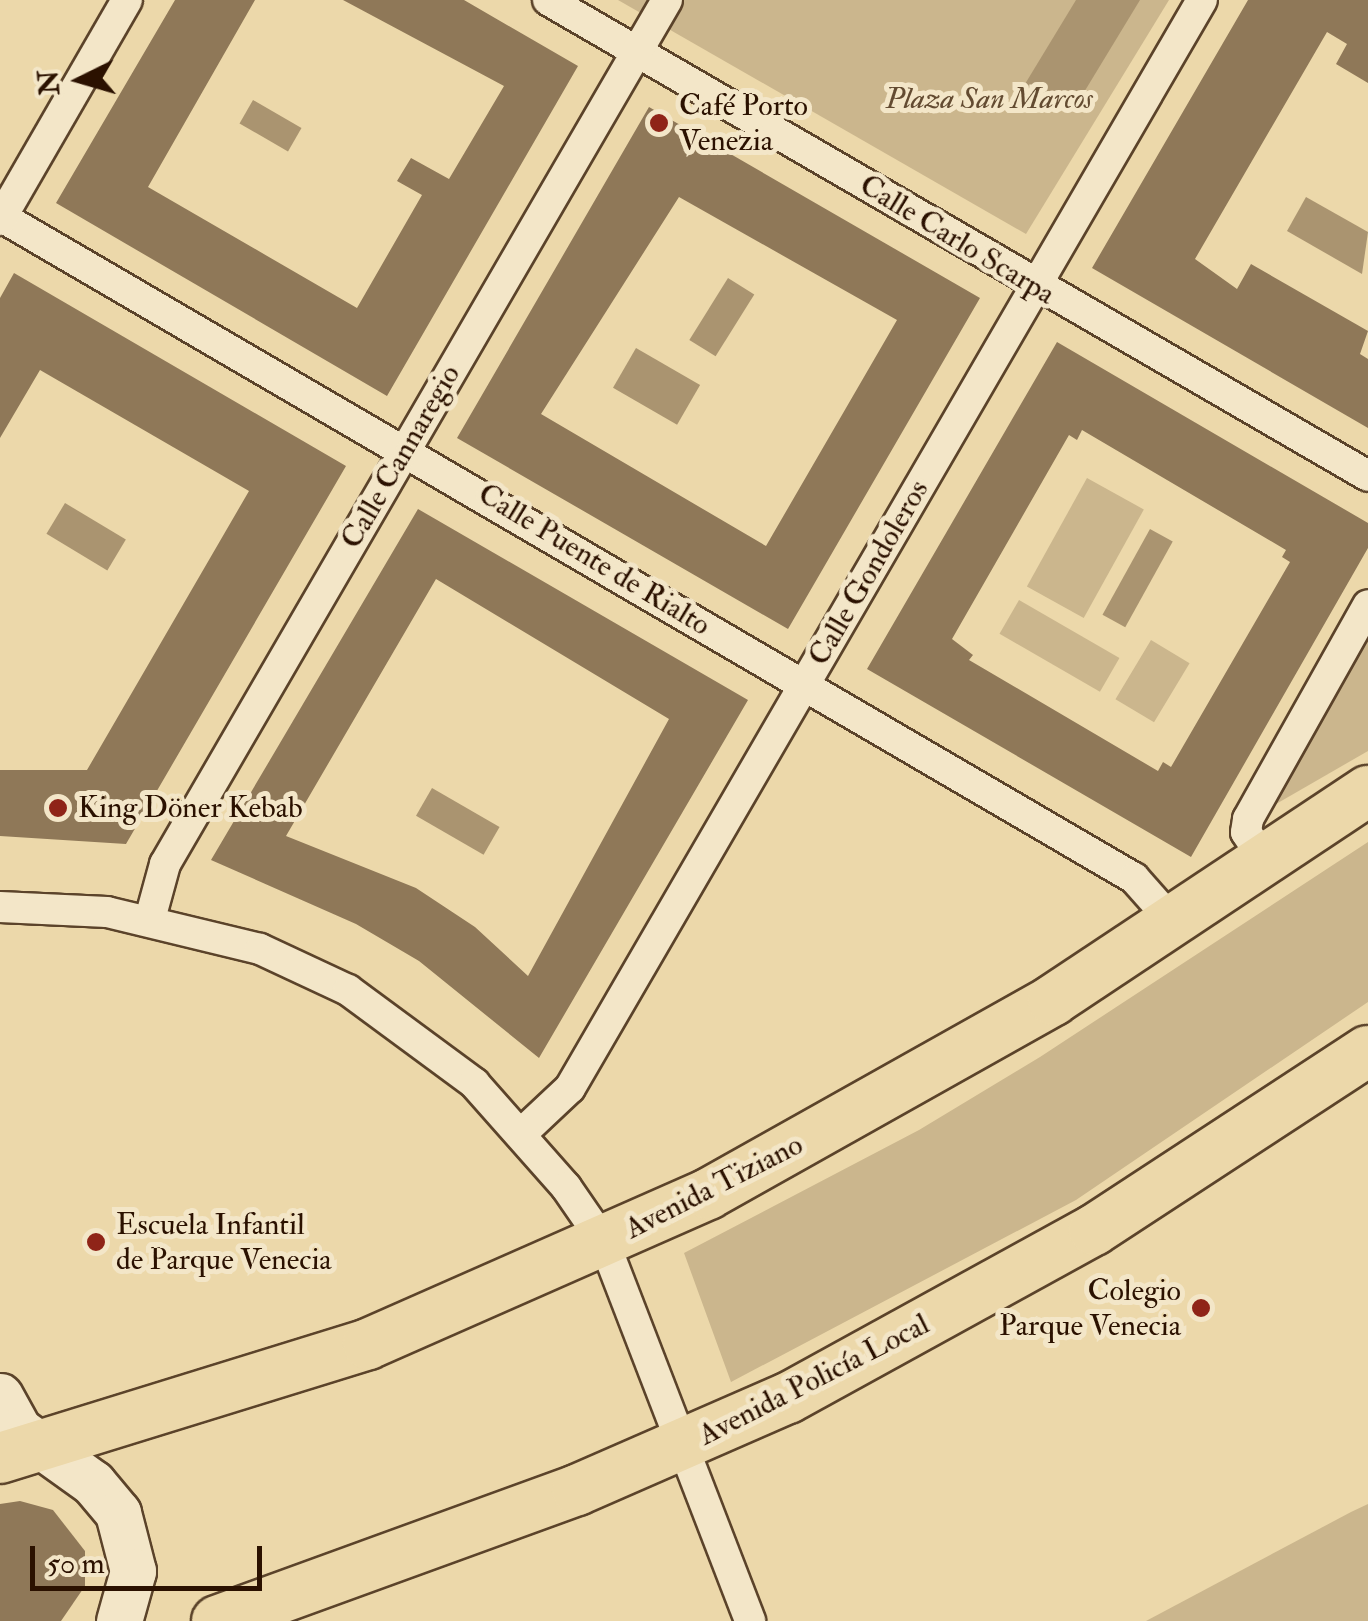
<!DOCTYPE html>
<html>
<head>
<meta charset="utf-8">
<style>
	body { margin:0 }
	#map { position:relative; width:1368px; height:1621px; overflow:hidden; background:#ecd8aa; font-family:"IM FELL Double Pica",serif }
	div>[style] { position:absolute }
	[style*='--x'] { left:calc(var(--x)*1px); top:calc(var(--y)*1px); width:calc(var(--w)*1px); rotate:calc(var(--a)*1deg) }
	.green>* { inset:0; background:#cbb68d; transform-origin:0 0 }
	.water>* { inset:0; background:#aa9470; transform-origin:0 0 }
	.building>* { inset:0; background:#8f7858 }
	.roads { filter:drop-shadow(2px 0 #5b432a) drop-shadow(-2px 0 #5b432a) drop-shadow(0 2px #5b432a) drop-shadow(0 -2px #5b432a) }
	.street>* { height:30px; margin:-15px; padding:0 15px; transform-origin:15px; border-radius:15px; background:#f3e6c8 }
	.secondary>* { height:45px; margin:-22.5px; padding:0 22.5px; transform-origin:22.5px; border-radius:22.5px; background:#f3e6c8 }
	.primary>* { height:50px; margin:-25px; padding:0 25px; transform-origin:25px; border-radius:25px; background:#ecd8aa }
	.dots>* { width:28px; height:28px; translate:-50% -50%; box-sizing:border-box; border:5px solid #f3e6c8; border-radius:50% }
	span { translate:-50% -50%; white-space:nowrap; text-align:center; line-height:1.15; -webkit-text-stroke:10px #f3e6c8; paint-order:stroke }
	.park-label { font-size:30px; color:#634b31; font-style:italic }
	.poi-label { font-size:30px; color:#2b1100 }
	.left { translate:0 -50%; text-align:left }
	.right { translate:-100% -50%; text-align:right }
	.street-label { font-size:30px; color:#2b1100 }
	.north { position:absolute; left:30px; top:30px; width:100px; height:100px; -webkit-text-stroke:8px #f3e6c8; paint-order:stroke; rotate:265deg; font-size:28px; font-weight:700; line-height:40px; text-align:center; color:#2b1100 }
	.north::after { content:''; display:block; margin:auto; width:35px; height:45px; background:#2b1100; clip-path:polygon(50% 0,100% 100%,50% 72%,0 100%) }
	.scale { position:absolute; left:30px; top:1546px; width:232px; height:45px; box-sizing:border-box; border:5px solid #2b1100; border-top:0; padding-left:12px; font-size:30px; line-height:35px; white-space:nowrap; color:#2b1100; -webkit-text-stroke:8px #f3e6c8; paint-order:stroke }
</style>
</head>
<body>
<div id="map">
	<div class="green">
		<div style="clip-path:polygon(618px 0,1169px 0,1026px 234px)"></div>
		<div style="left:1087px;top:478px;width:65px;height:124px;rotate:29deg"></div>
		<div style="left:1019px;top:600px;width:116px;height:39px;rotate:30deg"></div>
		<div style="clip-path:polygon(1368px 637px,1368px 751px,1269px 808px)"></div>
		<div style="left:1151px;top:640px;width:45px;height:69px;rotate:31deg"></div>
		<div style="clip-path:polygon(1368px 842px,1368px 1002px,1076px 1200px,731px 1382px,684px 1253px,919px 1130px,1040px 1057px)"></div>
		<div style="clip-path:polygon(1368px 1504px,1368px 1621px,1146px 1621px,1351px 1512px)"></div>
	</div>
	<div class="water">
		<div style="clip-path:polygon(1076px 0,1140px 0,1072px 112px,1025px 84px)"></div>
		<div style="left:253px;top:100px;width:56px;height:27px;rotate:30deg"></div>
		<div style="clip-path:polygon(1306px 197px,1368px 232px,1362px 274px,1287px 231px)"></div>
		<div style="left:728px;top:278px;width:31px;height:73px;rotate:32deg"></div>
		<div style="left:636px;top:348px;width:74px;height:46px;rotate:30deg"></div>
		<div style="left:65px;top:503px;width:71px;height:36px;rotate:31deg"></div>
		<div style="left:1150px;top:529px;width:26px;height:98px;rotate:29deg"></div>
		<div style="left:432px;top:788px;width:78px;height:32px;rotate:30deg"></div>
	</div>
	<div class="building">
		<div style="clip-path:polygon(175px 0,255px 0,148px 187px,357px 308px,422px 195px,397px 181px,411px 158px,449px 179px,504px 86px,343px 0,464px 0,578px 66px,387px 396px,56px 203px)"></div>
		<div style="clip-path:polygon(1248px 0,1368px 0,1368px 83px,1336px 64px,1347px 44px,1327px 32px,1195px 259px,1237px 289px,1251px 264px,1368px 331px,1360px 354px,1368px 359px,1368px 428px,1092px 268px)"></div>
		<div style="clip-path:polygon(evenodd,649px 107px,980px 298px,788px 629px,457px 438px,649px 107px,679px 197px,897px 320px,766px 546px,541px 414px,679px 197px)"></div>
		<div style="clip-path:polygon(14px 273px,346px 466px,126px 844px,0 836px,0 770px,87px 770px,249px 491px,40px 370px,0 438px,0 298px)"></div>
		<div style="clip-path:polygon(evenodd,1057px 342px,1368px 523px,1368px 548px,1191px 857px,867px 669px,1057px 342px,1082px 430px,1286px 550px,1282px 557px,1290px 562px,1171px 767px,1163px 762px,1158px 771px,969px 660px,973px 655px,952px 639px,1069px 435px,1077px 440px,1082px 430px)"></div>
		<div style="clip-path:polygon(evenodd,418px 509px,748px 700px,539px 1058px,419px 961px,356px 924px,211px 860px,418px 509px,436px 579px,669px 719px,528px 976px,475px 927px,416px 888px,286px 836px,436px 579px)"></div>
		<div style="clip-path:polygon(20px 1501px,53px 1510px,85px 1551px,85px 1586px,61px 1621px,0 1621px,0 1504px)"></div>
	</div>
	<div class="roads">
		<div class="street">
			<div style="--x:548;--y:0;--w:948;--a:30.13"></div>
			<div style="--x:0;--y:216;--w:1313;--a:30.28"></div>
			<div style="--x:1134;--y:878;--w:60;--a:48.4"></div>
			<div style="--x:0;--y:220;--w:254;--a:-60"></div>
			<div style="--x:1264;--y:859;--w:32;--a:-124"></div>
			<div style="--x:1246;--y:832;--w:13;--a:-81"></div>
			<div style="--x:1248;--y:819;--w:245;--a:-60.7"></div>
			<div style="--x:0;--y:907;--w:107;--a:2.7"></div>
			<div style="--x:107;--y:912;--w:157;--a:13.6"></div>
			<div style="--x:260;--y:949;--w:97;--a:25"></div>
			<div style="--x:348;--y:990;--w:157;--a:36.4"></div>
			<div style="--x:474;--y:1083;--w:139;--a:48.5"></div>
			<div style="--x:566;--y:1187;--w:67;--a:55.4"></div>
			<div style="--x:604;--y:1242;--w:406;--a:68.9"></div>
			<div style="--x:150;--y:919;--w:57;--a:-74.7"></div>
			<div style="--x:165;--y:864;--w:999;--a:-59.84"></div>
			<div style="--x:521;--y:1134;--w:67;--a:-43.2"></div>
			<div style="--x:570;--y:1088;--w:1258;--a:-59.85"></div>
		</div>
		<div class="secondary">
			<div style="--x:0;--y:1396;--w:39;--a:61"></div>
			<div style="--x:19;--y:1430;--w:91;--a:35.6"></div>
			<div style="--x:93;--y:1483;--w:39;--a:50"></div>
			<div style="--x:118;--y:1513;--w:60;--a:75.5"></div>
			<div style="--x:133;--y:1571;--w:52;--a:105.6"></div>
		</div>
		<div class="primary">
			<div style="--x:0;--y:1458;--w:385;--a:-17.2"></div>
			<div style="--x:368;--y:1344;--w:372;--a:-23.8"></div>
			<div style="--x:708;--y:1194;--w:396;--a:-29.3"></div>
			<div style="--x:1053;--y:1000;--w:378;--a:-33.6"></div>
			<div style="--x:217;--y:1621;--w:383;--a:-20"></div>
			<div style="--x:577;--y:1490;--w:230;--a:-23.6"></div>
			<div style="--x:788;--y:1398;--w:349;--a:-28.8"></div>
			<div style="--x:1094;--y:1230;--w:327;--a:-33.2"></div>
		</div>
	</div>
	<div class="dots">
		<div style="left:659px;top:123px;background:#8f2418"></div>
		<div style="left:58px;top:808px;background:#8f2418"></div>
		<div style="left:96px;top:1242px;background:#8f2418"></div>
		<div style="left:1201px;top:1308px;background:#8f2418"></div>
	</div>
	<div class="park-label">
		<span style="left:989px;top:99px">Plaza San Marcos</span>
	</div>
	<div class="poi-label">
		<span class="left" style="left:679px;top:123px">Café Porto<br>Venezia</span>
		<span class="left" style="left:78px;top:808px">King Döner Kebab</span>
		<span class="left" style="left:116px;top:1242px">Escuela Infantil<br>de Parque Venecia</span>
		<span class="right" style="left:1181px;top:1308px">Colegio<br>Parque Venecia</span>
	</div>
	<div class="street-label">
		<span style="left:957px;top:240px;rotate:31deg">Calle Carlo Scarpa</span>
		<span style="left:401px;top:457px;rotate:-60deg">Calle Cannaregio</span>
		<span style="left:594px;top:560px;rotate:31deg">Calle Puente de Rialto</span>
		<span style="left:869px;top:573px;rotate:-60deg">Calle Gondoleros</span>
		<span style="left:714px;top:1187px;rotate:-27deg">Avenida Tiziano</span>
		<span style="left:814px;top:1380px;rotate:-27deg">Avenida Policía Local</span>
	</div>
	<div class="north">N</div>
	<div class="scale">50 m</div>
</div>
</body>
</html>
